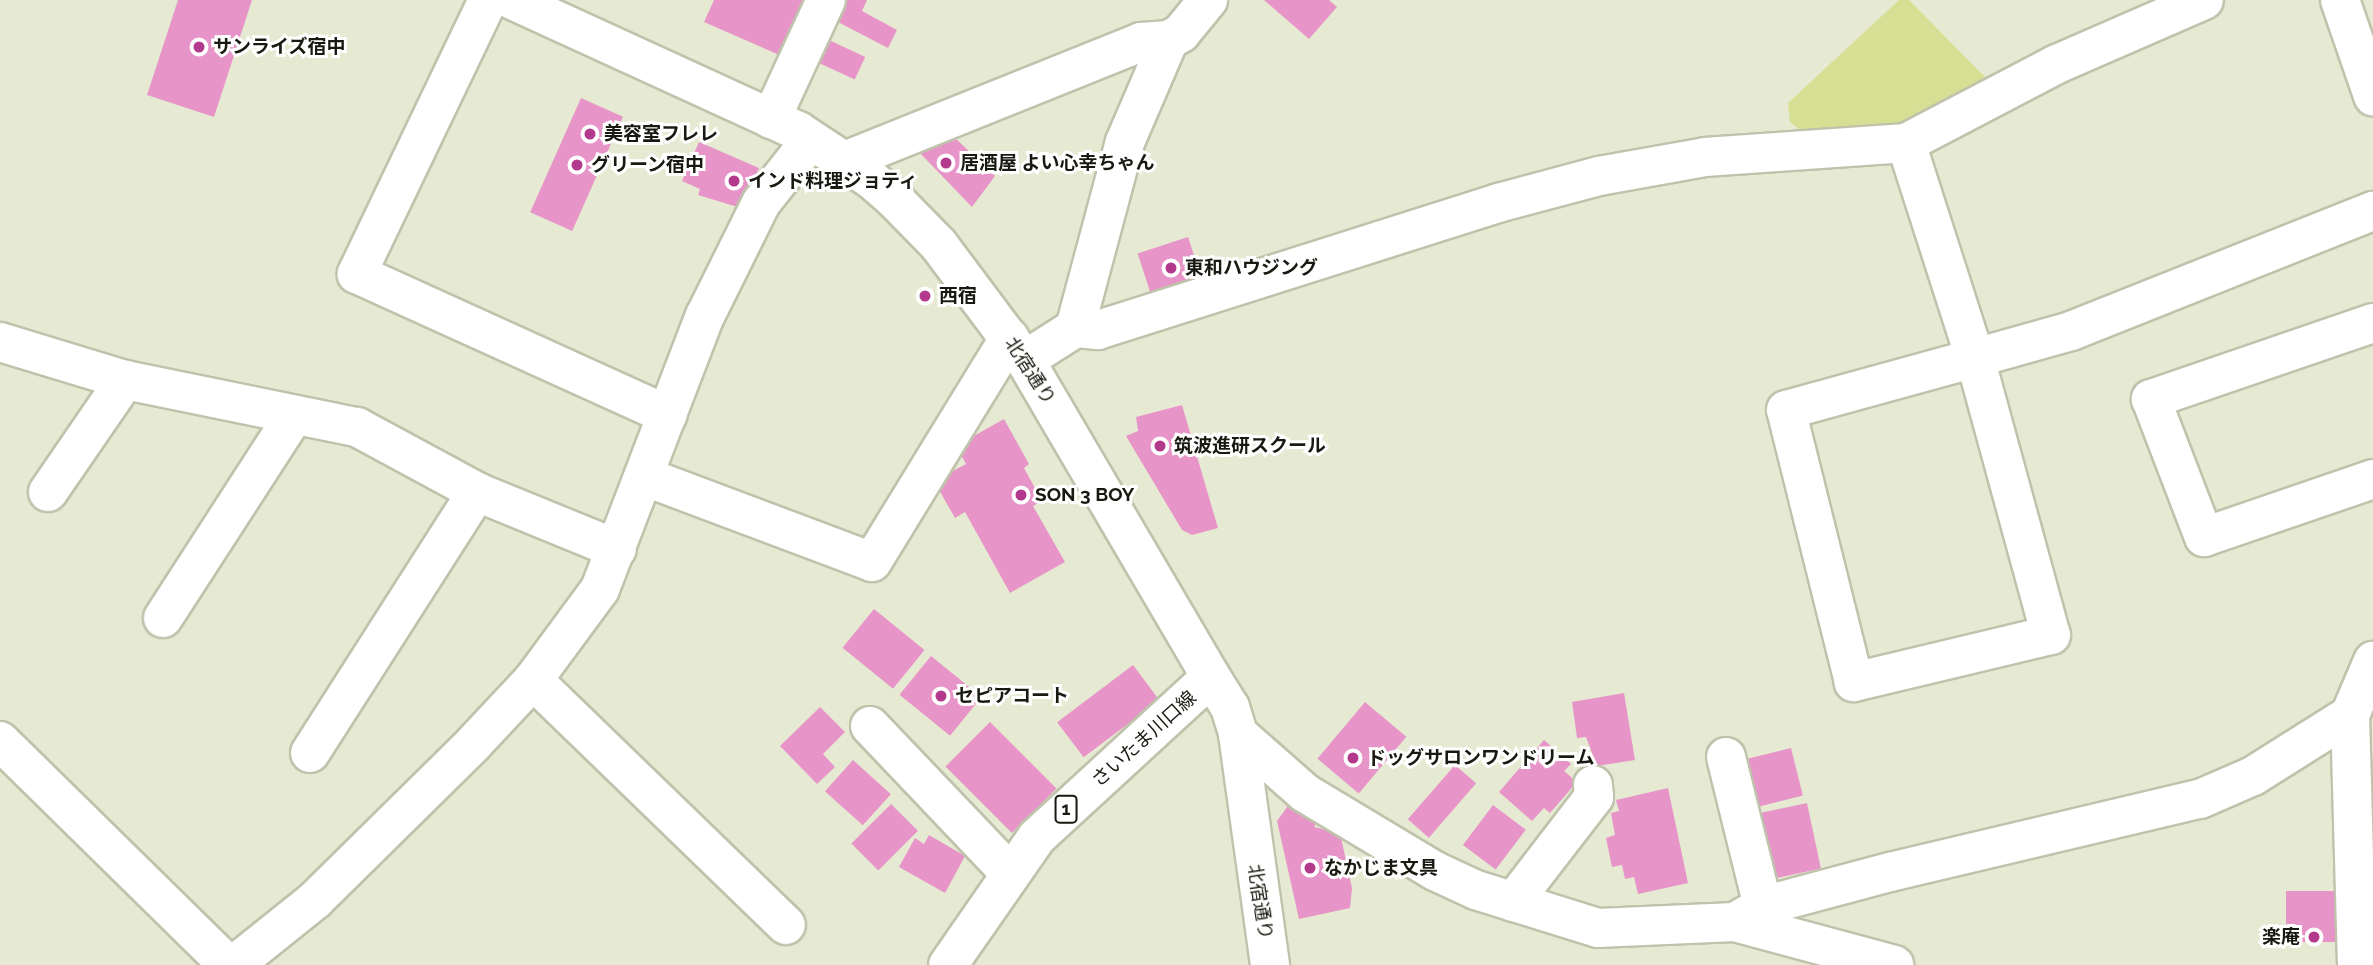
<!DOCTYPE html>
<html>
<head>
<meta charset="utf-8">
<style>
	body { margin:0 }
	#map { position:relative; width:2373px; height:965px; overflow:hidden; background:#e7ead3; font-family:Raleway,"Noto Sans JP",sans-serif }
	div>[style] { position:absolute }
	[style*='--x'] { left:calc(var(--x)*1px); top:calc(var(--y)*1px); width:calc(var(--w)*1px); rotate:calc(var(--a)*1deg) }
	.green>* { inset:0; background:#d7df94 }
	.building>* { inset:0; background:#e794c8; transform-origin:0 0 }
	.roads { filter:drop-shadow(2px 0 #c0c3ac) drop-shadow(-2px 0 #c0c3ac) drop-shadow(0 2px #c0c3ac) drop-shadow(0 -2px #c0c3ac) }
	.minor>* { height:38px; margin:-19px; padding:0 19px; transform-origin:19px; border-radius:19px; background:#fff }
	.major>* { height:38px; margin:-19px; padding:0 19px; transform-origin:19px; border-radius:19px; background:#fff }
	.dots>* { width:19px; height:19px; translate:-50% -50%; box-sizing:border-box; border:4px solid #fff; border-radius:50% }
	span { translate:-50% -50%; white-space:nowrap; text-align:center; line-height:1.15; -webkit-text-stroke:6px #fff; paint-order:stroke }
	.shield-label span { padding:2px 5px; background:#fff; border:2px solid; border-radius:5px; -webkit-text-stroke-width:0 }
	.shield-label { font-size:18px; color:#181910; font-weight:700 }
	.poi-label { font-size:19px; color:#181910; font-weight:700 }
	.left { translate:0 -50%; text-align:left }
	.right { translate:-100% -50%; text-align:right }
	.street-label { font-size:19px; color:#181910 }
</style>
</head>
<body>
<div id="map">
	<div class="green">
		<div style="clip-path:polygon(1899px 0,1909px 0,1991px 83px,1908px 126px,1805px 134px,1790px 122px,1788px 103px)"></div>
	</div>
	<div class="building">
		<div style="clip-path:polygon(178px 0,252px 0,214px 117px,147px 95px)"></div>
		<div style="clip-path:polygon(714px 0,809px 0,784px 57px,704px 22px)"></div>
		<div style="clip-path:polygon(847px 0,867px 0,862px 11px,897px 30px,888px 48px,836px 21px)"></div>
		<div style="clip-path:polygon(1264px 0,1329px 0,1337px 7px,1309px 39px)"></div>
		<div style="left:829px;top:40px;width:40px;height:25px;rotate:25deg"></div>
		<div style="left:581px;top:98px;width:46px;height:125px;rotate:24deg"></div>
		<div style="clip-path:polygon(953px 136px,995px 176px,972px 207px,918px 151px)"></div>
		<div style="clip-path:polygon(699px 142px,759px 168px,741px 208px,698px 195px,700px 189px,682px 181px)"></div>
		<div style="left:1188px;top:237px;width:42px;height:53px;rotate:72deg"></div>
		<div style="clip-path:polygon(1182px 405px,1218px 528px,1192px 535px,1182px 530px,1126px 436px,1138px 431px,1136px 417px)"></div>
		<div style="clip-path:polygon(1004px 419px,1029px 464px,1024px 468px,1042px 501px,1033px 506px,1065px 562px,1010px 593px,965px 512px,955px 518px,934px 481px,966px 464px,956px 446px)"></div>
		<div style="left:874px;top:609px;width:65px;height:50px;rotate:39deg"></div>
		<div style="left:931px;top:656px;width:65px;height:50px;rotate:39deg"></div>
		<div style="left:1133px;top:665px;width:44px;height:95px;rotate:53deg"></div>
		<div style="clip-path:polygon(1624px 693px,1635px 760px,1597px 766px,1586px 737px,1577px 738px,1572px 702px)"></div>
		<div style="left:1365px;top:702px;width:54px;height:74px;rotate:40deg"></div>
		<div style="clip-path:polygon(820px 707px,845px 732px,823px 754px,835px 767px,817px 784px,780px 746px)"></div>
		<div style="left:990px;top:722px;width:94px;height:63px;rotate:45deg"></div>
		<div style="clip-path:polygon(1544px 740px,1571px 764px,1564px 771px,1577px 782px,1550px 813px,1544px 808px,1532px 821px,1499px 792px)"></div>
		<div style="left:1791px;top:748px;width:49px;height:50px;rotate:76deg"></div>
		<div style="left:853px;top:760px;width:51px;height:42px;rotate:42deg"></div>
		<div style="left:1455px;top:765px;width:28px;height:72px;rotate:41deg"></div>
		<div style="clip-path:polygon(1668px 788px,1688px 883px,1638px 894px,1634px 877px,1625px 879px,1622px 865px,1612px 867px,1606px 838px,1615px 835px,1611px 813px,1619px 811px,1616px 800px)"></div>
		<div style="clip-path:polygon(1290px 803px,1318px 820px,1314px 827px,1340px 833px,1352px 888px,1350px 908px,1299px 919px,1277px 821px)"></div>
		<div style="left:1807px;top:803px;width:67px;height:49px;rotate:78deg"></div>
		<div style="left:891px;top:804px;width:38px;height:56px;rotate:45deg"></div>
		<div style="left:1493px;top:805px;width:41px;height:50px;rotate:37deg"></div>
		<div style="clip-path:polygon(929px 835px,965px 856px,945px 893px,899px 867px,915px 838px,924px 844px)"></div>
		<div style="left:2286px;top:891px;width:49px;height:51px"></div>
	</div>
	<div class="roads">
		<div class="minor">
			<div style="--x:488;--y:0;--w:304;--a:115.6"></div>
			<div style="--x:357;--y:274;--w:341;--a:24.4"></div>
			<div style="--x:512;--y:0;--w:315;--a:24.6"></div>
			<div style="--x:798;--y:131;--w:87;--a:33.3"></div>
			<div style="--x:871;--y:179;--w:30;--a:41"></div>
			<div style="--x:894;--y:199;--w:64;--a:45.6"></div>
			<div style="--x:939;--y:245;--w:144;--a:53.2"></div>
			<div style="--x:1025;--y:360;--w:368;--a:59.6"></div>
			<div style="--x:2340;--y:0;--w:102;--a:71"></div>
			<div style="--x:771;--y:119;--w:131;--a:-65.2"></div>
			<div style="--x:1906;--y:143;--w:226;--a:72.2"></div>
			<div style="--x:1975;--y:358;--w:287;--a:74.7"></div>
			<div style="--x:2051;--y:635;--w:203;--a:166.6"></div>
			<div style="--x:1854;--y:682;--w:280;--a:-104"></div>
			<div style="--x:1786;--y:410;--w:196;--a:-15.4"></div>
			<div style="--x:1975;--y:358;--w:100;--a:-15.7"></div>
			<div style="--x:2071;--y:331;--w:325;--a:-21.7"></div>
			<div style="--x:845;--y:161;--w:319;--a:-21.9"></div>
			<div style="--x:1141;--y:42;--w:28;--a:-4"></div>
			<div style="--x:2373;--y:323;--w:235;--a:161.1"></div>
			<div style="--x:2151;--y:399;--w:148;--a:69"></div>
			<div style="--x:2204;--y:537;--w:179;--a:-18.9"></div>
			<div style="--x:1075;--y:328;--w:23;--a:5"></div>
			<div style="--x:1098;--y:330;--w:420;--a:-17.6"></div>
			<div style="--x:1498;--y:203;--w:105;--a:-15"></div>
			<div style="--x:1599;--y:176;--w:109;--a:-10.1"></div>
			<div style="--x:1706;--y:157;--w:200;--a:-4"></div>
			<div style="--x:1906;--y:143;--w:170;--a:-27.6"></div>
			<div style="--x:2057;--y:64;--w:160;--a:-23.5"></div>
			<div style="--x:0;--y:342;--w:131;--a:16.9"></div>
			<div style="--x:125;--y:380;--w:237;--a:11.5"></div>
			<div style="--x:357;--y:427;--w:136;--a:28.4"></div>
			<div style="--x:477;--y:492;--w:151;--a:22.2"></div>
			<div style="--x:1025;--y:360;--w:59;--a:-32.6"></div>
			<div style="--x:1075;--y:328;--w:193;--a:-75"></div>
			<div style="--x:1125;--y:142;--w:111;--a:-66.7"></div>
			<div style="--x:1169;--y:40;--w:14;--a:-30"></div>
			<div style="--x:1181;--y:33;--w:43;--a:-50.7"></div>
			<div style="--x:646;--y:477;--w:241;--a:20.6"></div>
			<div style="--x:872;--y:562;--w:263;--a:-58.5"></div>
			<div style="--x:48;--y:492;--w:136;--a:-55.5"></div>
			<div style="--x:163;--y:618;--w:239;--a:-57.1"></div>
			<div style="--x:533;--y:680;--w:352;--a:44.1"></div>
			<div style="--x:870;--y:726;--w:202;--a:46.4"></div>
			<div style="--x:1238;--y:734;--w:89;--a:41.4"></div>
			<div style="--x:1305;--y:793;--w:152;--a:31"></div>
			<div style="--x:1435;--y:871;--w:45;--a:24.9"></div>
			<div style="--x:1476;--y:890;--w:128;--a:17.3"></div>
			<div style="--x:1598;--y:928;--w:137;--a:-2.5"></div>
			<div style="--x:1735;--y:922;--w:165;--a:15.1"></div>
			<div style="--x:0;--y:741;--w:320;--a:44.5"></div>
			<div style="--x:310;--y:753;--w:310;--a:-57.4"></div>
			<div style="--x:1726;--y:757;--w:154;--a:76.1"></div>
			<div style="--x:1513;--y:902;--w:133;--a:-52.4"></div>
			<div style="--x:1594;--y:797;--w:12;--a:-95"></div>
			<div style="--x:1735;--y:922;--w:32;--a:-30"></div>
			<div style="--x:1763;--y:906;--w:131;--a:-15"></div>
			<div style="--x:1890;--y:872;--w:318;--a:-13.3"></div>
			<div style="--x:2200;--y:799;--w:58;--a:-23.5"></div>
			<div style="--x:2253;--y:776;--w:115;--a:-32.2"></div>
			<div style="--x:234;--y:965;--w:104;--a:-38.7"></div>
			<div style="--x:315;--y:900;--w:223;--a:-44.6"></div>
			<div style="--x:474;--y:743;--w:86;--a:-46.9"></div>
			<div style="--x:533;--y:680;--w:113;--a:-53.6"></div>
			<div style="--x:600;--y:589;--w:292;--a:-69"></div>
			<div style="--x:705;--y:316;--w:126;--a:-63.6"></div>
			<div style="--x:761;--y:203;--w:80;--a:-51.6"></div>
			<div style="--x:2357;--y:965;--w:250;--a:-91.6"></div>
			<div style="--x:2350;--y:715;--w:59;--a:-66.9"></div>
		</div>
		<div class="major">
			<div style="--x:948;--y:965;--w:156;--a:-55.2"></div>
			<div style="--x:1037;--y:837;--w:236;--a:-42.6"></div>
			<div style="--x:1211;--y:677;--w:36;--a:58"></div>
			<div style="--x:1230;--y:707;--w:28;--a:73"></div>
			<div style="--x:1238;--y:734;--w:233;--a:82.1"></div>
		</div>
	</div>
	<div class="dots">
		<div style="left:199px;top:47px;background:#b2398c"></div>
		<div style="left:590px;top:134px;background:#b2398c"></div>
		<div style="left:946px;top:163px;background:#b2398c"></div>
		<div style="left:577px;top:165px;background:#b2398c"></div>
		<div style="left:734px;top:181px;background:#b2398c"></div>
		<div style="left:1171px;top:268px;background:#b2398c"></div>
		<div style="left:925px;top:296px;background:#b2398c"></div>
		<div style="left:1160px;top:446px;background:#b2398c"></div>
		<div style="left:1021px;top:495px;background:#b2398c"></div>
		<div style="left:941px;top:696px;background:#b2398c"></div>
		<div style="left:1353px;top:758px;background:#b2398c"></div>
		<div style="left:1310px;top:868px;background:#b2398c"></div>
		<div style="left:2314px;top:937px;background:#b2398c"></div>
	</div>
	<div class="shield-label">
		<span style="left:1066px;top:809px">1</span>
	</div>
	<div class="poi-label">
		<span class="left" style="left:213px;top:47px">サンライズ宿中</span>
		<span class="left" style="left:604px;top:134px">美容室フレレ</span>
		<span class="left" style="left:960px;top:163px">居酒屋 よい心幸ちゃん</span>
		<span class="left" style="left:591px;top:165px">グリーン宿中</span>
		<span class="left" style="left:748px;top:181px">インド料理ジョティ</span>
		<span class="left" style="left:1185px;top:268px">東和ハウジング</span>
		<span class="left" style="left:939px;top:296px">西宿</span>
		<span class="left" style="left:1174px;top:446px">筑波進研スクール</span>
		<span class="left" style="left:1035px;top:495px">SON 3 BOY</span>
		<span class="left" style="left:955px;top:696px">セピアコート</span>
		<span class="left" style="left:1367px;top:758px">ドッグサロンワンドリーム</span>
		<span class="left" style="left:1324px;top:868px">なかじま文具</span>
		<span class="right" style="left:2300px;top:937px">楽庵</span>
	</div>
	<div class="street-label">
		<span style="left:1030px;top:371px;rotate:57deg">北宿通り</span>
		<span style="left:1144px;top:739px;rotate:-42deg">さいたま川口線</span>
		<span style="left:1260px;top:902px;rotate:81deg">北宿通り</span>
	</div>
</div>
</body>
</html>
